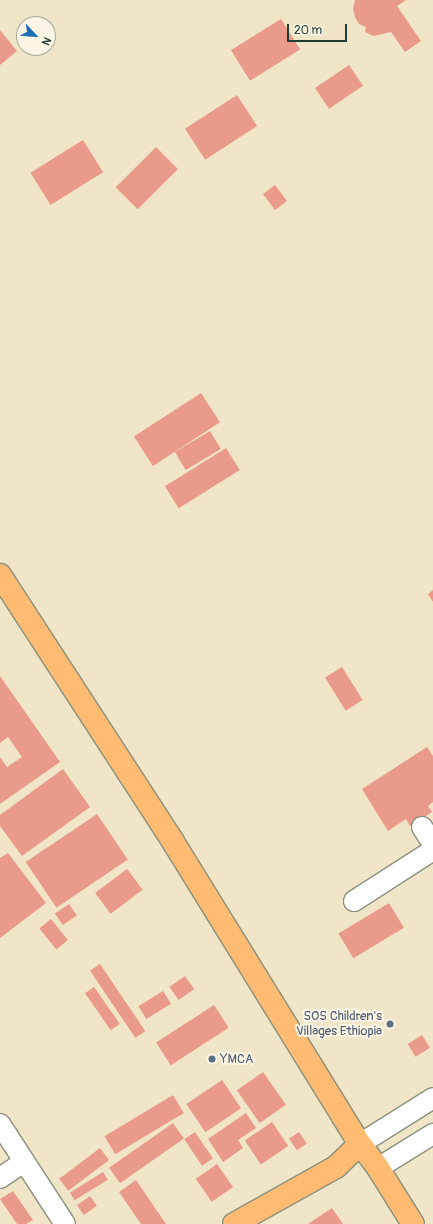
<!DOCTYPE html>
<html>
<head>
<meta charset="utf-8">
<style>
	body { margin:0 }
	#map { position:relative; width:433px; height:1224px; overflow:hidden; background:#f1e5c7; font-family:Pangolin,sans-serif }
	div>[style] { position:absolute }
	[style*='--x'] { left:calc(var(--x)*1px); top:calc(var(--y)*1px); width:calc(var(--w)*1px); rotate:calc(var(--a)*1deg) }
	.building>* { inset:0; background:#e99a8b; transform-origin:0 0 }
	.roads { filter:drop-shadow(1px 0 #88917e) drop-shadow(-1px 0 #88917e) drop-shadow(0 1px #88917e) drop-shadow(0 -1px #88917e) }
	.minor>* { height:20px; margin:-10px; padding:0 10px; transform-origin:10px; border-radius:10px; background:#fff }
	.major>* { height:22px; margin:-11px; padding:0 11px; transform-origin:11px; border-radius:11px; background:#ffbb71 }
	.dots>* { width:11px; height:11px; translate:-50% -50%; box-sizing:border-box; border:2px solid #fcf5e5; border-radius:50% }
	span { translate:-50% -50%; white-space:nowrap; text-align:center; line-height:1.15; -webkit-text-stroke:4px #fcf5e5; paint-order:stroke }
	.service-label { font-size:13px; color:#4e5e75 }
	.right { translate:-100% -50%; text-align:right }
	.left { translate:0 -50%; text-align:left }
	.north { position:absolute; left:16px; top:16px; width:40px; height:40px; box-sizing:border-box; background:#fcf5e5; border:1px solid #a4ab9e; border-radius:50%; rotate:116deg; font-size:11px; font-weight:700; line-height:16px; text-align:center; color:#1f3d34 }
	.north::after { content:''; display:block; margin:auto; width:14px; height:18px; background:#1f6fb2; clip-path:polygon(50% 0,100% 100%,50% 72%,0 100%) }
	.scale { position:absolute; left:287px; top:24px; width:60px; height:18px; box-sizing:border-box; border:2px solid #1f3d34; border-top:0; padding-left:5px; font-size:12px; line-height:14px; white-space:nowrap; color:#1f3d34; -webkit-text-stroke:3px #fcf5e5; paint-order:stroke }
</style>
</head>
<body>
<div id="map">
	<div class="building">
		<div style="clip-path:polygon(355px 0,406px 0,397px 6px,421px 41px,405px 52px,391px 32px,374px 36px,365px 32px,366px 27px,359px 24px,355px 17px,353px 9px)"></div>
		<div style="left:281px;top:19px;width:36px;height:59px;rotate:58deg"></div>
		<div style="clip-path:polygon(0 30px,17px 51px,0 65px)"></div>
		<div style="left:349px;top:65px;width:25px;height:41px;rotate:56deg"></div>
		<div style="left:237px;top:95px;width:37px;height:62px;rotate:57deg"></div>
		<div style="left:83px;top:140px;width:38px;height:62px;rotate:58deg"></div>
		<div style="left:156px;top:147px;width:31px;height:57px;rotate:45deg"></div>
		<div style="left:275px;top:185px;width:20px;height:15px;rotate:53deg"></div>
		<div style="left:201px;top:393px;width:35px;height:80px;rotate:57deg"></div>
		<div style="left:210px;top:431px;width:21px;height:41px;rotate:59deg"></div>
		<div style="left:226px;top:448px;width:26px;height:72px;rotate:58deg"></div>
		<div style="clip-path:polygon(433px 590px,433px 602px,428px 594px)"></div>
		<div style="left:342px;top:667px;width:39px;height:20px;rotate:58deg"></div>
		<div style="clip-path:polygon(0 676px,60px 762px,0 804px,0 757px,7px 767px,22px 757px,8px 737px,0 743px)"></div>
		<div style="clip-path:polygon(427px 747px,433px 756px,433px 802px,428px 806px,432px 812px,410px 826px,406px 819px,388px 831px,362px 789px)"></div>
		<div style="clip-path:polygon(63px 769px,90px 807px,22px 856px,0 826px,0 815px)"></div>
		<div style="left:97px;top:814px;width:55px;height:86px;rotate:56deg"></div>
		<div style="clip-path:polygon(8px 853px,46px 903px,0 938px,0 858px)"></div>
		<div style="left:127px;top:869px;width:26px;height:40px;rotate:53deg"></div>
		<div style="left:389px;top:903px;width:29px;height:59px;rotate:59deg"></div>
		<div style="left:69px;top:904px;width:14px;height:17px;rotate:56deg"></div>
		<div style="left:51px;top:919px;width:27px;height:15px;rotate:51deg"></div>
		<div style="left:100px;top:964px;width:81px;height:12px;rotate:56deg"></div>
		<div style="left:185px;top:976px;width:16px;height:19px;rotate:55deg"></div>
		<div style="left:94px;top:987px;width:45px;height:11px;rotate:55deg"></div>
		<div style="left:163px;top:991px;width:15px;height:29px;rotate:58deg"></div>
		<div style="left:214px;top:1005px;width:27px;height:69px;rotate:57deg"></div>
		<div style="left:422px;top:1035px;width:15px;height:17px;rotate:58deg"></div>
		<div style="left:263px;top:1072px;width:40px;height:32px;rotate:55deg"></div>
		<div style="left:222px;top:1080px;width:34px;height:43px;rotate:56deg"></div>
		<div style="left:173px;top:1095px;width:21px;height:80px;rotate:59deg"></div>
		<div style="clip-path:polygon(246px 1113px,256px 1128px,238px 1140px,243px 1148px,223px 1162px,208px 1139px)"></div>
		<div style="left:272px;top:1122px;width:29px;height:33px;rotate:56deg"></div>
		<div style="left:173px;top:1123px;width:19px;height:78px;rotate:55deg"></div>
		<div style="left:195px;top:1132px;width:32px;height:13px;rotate:56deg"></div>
		<div style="left:299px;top:1132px;width:14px;height:12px;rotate:56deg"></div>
		<div style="left:100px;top:1148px;width:15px;height:51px;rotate:53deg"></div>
		<div style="left:217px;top:1164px;width:28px;height:26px;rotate:55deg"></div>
		<div style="left:103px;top:1172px;width:9px;height:39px;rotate:58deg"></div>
		<div style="clip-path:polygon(136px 1180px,166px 1224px,141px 1224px,119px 1192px)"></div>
		<div style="clip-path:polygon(13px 1191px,33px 1220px,26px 1224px,17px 1224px,0 1199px)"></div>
		<div style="left:90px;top:1196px;width:12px;height:16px;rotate:55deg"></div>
		<div style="clip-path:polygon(332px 1208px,343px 1224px,308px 1224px)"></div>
	</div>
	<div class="roads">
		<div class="minor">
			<div style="--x:422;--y:827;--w:20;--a:57"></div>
			<div style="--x:354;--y:901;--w:94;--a:-32.8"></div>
			<div style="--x:0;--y:1124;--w:119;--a:57"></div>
			<div style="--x:360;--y:1144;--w:86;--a:-32.2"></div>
			<div style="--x:378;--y:1168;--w:65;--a:-31.7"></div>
			<div style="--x:0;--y:1178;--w:29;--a:-34"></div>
		</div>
		<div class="major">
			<div style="--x:0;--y:575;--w:316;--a:57"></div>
			<div style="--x:172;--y:840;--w:357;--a:58.3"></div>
			<div style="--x:360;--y:1144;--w:30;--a:53"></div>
			<div style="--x:378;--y:1168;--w:66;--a:58"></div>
			<div style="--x:234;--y:1224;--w:117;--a:-29.2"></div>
			<div style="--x:336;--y:1167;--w:33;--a:-44"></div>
		</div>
	</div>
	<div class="dots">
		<div style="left:390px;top:1024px;background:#5c6f8a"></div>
		<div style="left:212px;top:1059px;background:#5c6f8a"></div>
	</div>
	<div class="service-label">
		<span class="right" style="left:382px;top:1024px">SOS Children's<br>Villages Ethiopia</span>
		<span class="left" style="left:220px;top:1059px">YMCA</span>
	</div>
	<div class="north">N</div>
	<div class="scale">20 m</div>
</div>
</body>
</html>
